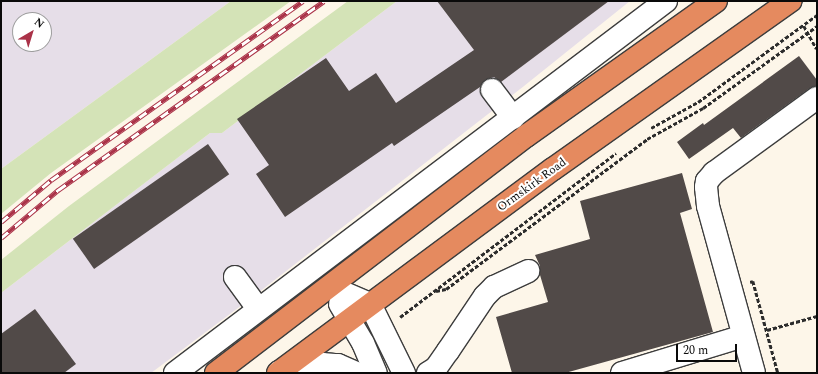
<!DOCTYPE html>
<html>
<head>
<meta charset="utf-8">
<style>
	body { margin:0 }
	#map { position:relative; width:818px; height:374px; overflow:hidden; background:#fdf6e9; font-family:Spectral,serif }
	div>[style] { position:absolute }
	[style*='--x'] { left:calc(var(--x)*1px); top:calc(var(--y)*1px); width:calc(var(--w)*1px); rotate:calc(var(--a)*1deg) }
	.industrial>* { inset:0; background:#e6dee8 }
	.green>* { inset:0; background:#d4e3b7 }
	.building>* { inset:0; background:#514a48; transform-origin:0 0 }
	.path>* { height:2.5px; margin-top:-1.25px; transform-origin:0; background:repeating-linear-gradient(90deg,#2c2c2c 0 4px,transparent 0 6px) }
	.roads { filter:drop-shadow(1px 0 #3d3d3d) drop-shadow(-1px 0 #3d3d3d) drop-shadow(0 1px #3d3d3d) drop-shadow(0 -1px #3d3d3d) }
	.minor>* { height:22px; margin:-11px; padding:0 11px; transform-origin:11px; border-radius:11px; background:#fff }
	.highway>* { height:22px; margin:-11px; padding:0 11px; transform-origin:11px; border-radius:11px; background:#e58a5f }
	.rail>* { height:4.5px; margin-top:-2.25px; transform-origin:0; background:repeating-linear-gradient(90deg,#fff 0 9px,#aa3248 0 18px); box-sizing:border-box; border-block:1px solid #aa3248 }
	span { translate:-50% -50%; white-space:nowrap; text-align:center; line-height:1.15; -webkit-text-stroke:4px #fff; paint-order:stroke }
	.street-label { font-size:12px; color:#0a0a0a }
	.frame { position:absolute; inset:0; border:2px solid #0a0a0a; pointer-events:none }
	.north { position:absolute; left:12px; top:12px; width:40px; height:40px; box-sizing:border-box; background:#fff; border:1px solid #9d9d9d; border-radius:50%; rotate:38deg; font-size:11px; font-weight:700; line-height:16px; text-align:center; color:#0a0a0a }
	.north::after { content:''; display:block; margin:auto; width:14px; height:18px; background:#aa3248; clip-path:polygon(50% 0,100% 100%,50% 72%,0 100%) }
	.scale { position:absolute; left:676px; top:344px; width:61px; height:18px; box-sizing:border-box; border:2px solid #0a0a0a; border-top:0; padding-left:5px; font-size:12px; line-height:14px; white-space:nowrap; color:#0a0a0a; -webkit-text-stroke:3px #fff; paint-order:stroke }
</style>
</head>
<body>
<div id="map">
	<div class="industrial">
		<div style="clip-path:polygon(evenodd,1px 1px,231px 1px,1px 169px,1px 1px,20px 20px,44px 20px,44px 44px,20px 44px,20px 20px)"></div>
		<div style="clip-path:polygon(397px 1px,630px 1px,524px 86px,254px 296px,151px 373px,1px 373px,1px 293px,210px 133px,222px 133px)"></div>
	</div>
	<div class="green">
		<div style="clip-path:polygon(231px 1px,291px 1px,51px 173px,1px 214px,1px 169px)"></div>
		<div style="clip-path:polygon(348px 1px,397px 1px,222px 133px,210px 133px,1px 293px,1px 260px,69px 206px)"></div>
	</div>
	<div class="building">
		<div style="clip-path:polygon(437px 1px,609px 1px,501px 82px,494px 77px,485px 80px,480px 87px,394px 146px,392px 143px,285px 217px,256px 174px,269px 165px,237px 119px,326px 58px,349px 91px,376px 73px,396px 103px,474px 50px)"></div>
		<div style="clip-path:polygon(799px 56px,817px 80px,817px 86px,810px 88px,741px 138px,733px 128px,689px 159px,677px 142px,703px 123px,704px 125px)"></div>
		<div style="left:208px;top:144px;width:37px;height:165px;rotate:55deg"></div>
		<div style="clip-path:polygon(682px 173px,692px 209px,680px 213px,713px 332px,565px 373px,512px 373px,496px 317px,548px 302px,540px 275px,540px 266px,535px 255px,590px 239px,580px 201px)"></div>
		<div style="clip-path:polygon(35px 309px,76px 364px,64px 373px,1px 373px,1px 334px)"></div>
	</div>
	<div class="path">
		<div style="--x:804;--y:26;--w:26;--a:61"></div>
		<div style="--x:651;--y:128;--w:54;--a:-29"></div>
		<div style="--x:698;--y:102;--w:147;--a:-36.2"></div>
		<div style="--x:750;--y:282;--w:3;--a:-18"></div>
		<div style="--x:753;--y:281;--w:95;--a:74.8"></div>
		<div style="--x:436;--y:291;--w:10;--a:-11"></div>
		<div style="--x:446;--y:289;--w:251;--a:-36.7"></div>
		<div style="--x:647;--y:139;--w:64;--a:-29"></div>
		<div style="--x:703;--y:108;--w:140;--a:-35.7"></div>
		<div style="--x:400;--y:317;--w:271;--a:-37.2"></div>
		<div style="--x:767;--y:330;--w:52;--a:-15.6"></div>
	</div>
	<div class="roads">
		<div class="minor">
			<div style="--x:492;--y:90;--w:35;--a:53"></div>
			<div style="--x:235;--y:277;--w:39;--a:54"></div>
			<div style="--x:330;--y:287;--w:43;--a:23"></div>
			<div style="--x:370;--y:304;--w:77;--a:63.8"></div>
			<div style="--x:340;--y:304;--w:45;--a:59.5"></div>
			<div style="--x:363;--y:343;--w:33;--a:67"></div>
			<div style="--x:279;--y:372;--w:44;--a:-10.5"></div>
			<div style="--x:322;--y:364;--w:16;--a:4"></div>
			<div style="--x:338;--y:365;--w:20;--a:24"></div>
			<div style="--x:175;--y:373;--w:616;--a:-37.15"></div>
			<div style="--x:428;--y:373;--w:9;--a:-32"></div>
			<div style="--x:436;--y:368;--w:21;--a:-55"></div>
			<div style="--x:448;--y:351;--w:66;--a:-56.1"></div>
			<div style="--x:485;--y:296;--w:13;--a:-45"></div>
			<div style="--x:494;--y:287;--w:38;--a:-25"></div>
			<div style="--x:622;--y:373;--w:127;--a:-16.9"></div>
			<div style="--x:754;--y:373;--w:173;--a:-105.4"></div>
			<div style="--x:708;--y:206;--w:19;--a:-96"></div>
			<div style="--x:706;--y:187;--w:6;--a:-81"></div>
			<div style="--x:707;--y:181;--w:11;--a:-49"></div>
			<div style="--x:714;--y:173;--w:127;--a:-36.1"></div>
		</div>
		<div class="highway">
			<div style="--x:216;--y:373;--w:390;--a:-37.4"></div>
			<div style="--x:526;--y:136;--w:233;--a:-35.4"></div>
			<div style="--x:278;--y:373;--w:342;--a:-36.6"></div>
			<div style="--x:553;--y:169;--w:291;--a:-35.3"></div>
		</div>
	</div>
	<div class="rail">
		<div style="--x:1;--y:222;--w:65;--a:-40"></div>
		<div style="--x:51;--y:180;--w:309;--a:-35.4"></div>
		<div style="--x:1;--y:238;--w:75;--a:-40.1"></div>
		<div style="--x:58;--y:190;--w:326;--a:-35.4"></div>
	</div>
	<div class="street-label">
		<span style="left:532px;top:185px;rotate:-36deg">Ormskirk Road</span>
	</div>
	<div class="frame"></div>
	<div class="north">N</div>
	<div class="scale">20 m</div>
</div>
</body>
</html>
